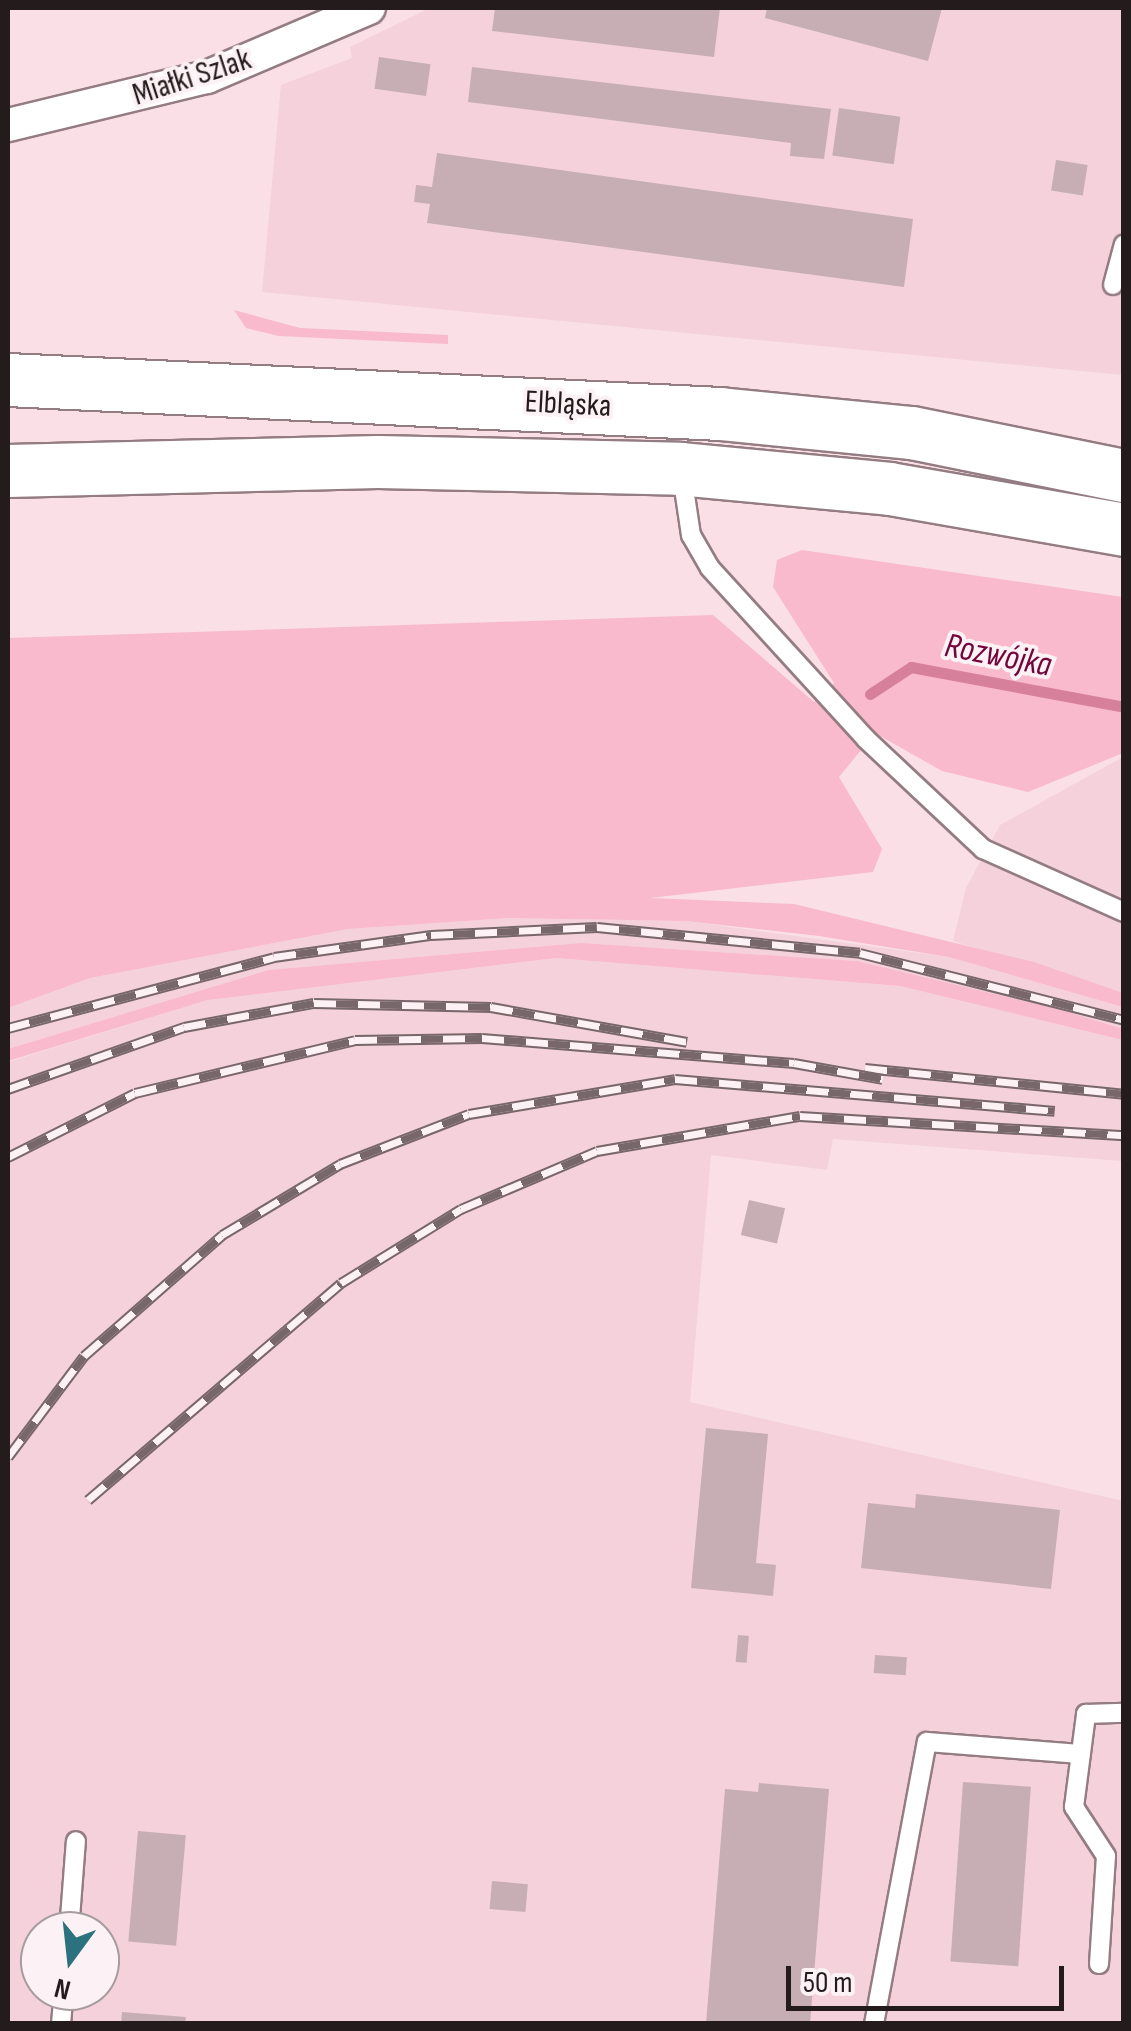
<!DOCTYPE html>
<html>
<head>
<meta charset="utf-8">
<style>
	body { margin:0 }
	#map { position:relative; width:1131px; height:2031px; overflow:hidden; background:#fadfe6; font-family:"Sofia Sans Condensed",sans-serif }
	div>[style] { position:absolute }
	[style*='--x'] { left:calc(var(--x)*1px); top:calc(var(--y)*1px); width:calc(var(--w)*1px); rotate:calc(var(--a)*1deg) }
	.built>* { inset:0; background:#f4d1db }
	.green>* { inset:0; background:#f8bacc }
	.stream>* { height:11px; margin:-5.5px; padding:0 5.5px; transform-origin:5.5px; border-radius:5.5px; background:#d7809b }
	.building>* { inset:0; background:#c7aeb4; transform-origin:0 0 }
	.roads { filter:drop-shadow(2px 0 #947c83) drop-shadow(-2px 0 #947c83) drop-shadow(0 2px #947c83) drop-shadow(0 -2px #947c83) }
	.lane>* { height:18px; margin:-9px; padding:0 9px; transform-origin:9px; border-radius:9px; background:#fff }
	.street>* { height:32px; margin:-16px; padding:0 16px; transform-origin:16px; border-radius:16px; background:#fff }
	.primary>* { height:52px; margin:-26px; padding:0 26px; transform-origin:26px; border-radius:26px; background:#fff }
	.rail>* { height:11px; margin-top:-5.5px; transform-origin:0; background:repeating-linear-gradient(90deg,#fcf1f4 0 22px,#77676b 0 44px); box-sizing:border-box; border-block:2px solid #77676b }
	span { translate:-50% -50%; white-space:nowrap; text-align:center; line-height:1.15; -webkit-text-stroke:8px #fcf1f4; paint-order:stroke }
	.street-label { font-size:32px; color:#241b1d }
	.water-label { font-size:35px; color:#72053a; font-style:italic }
	.frame { position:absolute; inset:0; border:10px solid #241b1d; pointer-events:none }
	.north { position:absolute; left:20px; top:1911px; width:100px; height:100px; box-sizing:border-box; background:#fcf1f4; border:2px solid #a69b9e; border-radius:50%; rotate:195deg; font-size:28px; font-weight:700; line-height:40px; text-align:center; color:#241b1d }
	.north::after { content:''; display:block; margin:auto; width:35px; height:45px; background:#2b727e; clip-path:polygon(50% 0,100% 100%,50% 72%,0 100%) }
	.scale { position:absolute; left:786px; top:1966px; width:278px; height:45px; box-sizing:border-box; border:5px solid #241b1d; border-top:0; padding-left:12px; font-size:30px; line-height:35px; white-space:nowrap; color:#241b1d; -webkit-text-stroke:8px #fcf1f4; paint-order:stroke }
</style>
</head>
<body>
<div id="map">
	<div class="built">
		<div style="clip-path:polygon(430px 8px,1123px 8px,1123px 375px,262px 292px,281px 85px,352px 58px,350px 47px)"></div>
		<div style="clip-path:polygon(1123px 757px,1123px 993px,953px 941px,966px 888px,1000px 825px)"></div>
		<div style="clip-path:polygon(509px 918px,686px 921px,949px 957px,1124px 1007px,1123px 1029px,857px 961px,581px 943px,268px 970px,8px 1049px,8px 1008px,90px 978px,348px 929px)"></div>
		<div style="clip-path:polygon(evenodd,556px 958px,900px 986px,1123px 1040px,1123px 1161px,833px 1139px,827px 1170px,711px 1155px,690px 1402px,1123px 1501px,1123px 2023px,8px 2023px,8px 1062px,208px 1000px,556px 958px,40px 1931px,100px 1931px,100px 1991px,40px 1991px,40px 1931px)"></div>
	</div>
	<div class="green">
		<div style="clip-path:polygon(234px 310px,300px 328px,448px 335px,448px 344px,279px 336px,246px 328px)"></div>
		<div style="clip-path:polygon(802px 550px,1123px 597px,1123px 753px,1028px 792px,942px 771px,875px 733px,839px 777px,882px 849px,873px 872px,650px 898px,794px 904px,1034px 962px,1123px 993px,1123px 1007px,949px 957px,819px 936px,686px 921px,509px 918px,348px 929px,90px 978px,8px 1008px,8px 638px,713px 615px,814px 702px,834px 683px,773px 587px,777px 560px)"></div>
		<div style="clip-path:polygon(581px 943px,857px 961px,1061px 1010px,1123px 1029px,1123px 1040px,900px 986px,556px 958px,208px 1000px,8px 1061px,8px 1049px,268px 970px)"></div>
	</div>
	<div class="stream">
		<div style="--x:870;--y:694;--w:49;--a:-33.4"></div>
		<div style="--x:911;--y:667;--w:217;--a:10.6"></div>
	</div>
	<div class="building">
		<div style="clip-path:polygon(495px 8px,720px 8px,714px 57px,492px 31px)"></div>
		<div style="clip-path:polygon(767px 8px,942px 8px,928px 61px,765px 18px)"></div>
		<div style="left:379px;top:57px;width:52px;height:32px;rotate:8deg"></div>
		<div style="clip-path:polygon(472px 67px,831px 109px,824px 159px,790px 156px,791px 143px,468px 102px)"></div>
		<div style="left:839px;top:108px;width:62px;height:48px;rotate:8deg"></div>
		<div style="clip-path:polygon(437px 153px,913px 219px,904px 287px,427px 223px,430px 204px,414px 202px,416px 185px,432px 187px)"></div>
		<div style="left:1056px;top:160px;width:32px;height:31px;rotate:9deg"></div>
		<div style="left:749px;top:1200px;width:37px;height:36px;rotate:13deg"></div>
		<div style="clip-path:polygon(706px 1428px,768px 1434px,756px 1563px,776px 1565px,773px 1596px,691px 1588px)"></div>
		<div style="clip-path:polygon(916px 1494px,1060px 1510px,1051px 1589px,861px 1568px,868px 1503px,915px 1508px)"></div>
		<div style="left:738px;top:1635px;width:11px;height:27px;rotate:5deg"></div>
		<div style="left:875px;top:1655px;width:32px;height:18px;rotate:4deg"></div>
		<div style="left:963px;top:1782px;width:68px;height:180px;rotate:4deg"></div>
		<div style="clip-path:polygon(759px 1783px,829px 1789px,810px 2024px,706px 2024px,725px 1789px,758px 1792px)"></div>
		<div style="left:138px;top:1831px;width:48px;height:111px;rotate:5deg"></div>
		<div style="left:492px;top:1881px;width:36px;height:28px;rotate:5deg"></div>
		<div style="clip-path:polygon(122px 2012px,186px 2017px,185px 2024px,121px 2024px)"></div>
	</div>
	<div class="roads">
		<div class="lane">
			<div style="--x:1113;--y:285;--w:42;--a:-75"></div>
			<div style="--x:682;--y:475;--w:61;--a:81.5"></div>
			<div style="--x:691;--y:535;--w:38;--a:60"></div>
			<div style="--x:710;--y:568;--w:231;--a:47.6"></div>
			<div style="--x:866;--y:739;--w:161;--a:43.2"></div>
			<div style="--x:983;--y:849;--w:154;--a:24.1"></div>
			<div style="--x:69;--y:1931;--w:90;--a:-85.6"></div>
			<div style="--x:1099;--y:1964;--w:108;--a:-86.3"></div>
			<div style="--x:1106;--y:1856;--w:59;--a:-123.1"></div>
			<div style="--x:1074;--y:1807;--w:94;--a:-82.6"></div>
			<div style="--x:1086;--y:1714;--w:38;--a:-2"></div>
			<div style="--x:61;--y:2024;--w:33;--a:-85"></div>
			<div style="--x:874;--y:2024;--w:287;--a:-79.4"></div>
			<div style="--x:927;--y:1742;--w:154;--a:4.5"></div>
		</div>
		<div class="street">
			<div style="--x:8;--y:125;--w:205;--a:-13.6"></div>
			<div style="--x:207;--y:77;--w:176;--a:-23.1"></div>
		</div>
		<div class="primary">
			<div style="--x:8;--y:380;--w:713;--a:2.73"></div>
			<div style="--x:720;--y:414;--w:193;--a:5.7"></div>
			<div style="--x:912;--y:433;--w:216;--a:11.5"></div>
			<div style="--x:8;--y:471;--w:370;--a:-1.4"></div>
			<div style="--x:378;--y:462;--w:302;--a:1.3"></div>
			<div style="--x:680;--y:469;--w:211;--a:5.4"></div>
			<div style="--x:890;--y:489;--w:238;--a:9.9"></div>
		</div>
	</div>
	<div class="rail">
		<div style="--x:8;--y:1028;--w:275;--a:-14.9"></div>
		<div style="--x:274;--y:957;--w:159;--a:-8"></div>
		<div style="--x:431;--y:935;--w:166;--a:-2.8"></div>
		<div style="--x:597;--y:927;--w:264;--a:5.6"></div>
		<div style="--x:860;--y:953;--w:272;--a:14.2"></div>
		<div style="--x:865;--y:1068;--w:260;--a:5.7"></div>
		<div style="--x:8;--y:1089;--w:187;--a:-19.4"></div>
		<div style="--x:184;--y:1027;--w:132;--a:-10.5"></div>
		<div style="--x:314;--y:1003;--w:177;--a:1.3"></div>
		<div style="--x:491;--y:1007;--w:199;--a:10.1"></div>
		<div style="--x:8;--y:1157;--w:142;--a:-26.7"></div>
		<div style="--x:135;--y:1093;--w:226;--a:-13.5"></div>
		<div style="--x:355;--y:1040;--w:127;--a:-0.9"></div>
		<div style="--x:482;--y:1038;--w:313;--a:4.6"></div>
		<div style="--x:794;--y:1063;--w:90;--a:10.2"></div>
		<div style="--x:8;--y:1457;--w:126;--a:-53"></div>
		<div style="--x:84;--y:1356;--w:184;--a:-41.2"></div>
		<div style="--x:222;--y:1235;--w:138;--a:-31"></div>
		<div style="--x:340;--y:1164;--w:138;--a:-21.2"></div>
		<div style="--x:469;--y:1114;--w:209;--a:-9.6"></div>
		<div style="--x:675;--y:1079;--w:381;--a:4.8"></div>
		<div style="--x:88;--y:1500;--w:333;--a:-40.6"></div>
		<div style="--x:341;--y:1283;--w:141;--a:-31.7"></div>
		<div style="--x:461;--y:1209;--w:148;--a:-23.1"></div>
		<div style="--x:597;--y:1151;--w:206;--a:-9.8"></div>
		<div style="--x:800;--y:1116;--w:325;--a:3.4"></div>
	</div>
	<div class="street-label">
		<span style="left:192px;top:78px;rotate:-18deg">Miałki Szlak</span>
		<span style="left:568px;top:405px;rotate:3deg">Elbląska</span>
	</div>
	<div class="water-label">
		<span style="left:998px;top:656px;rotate:11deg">Rozwójka</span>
	</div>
	<div class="frame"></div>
	<div class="north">N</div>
	<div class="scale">50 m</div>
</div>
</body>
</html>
